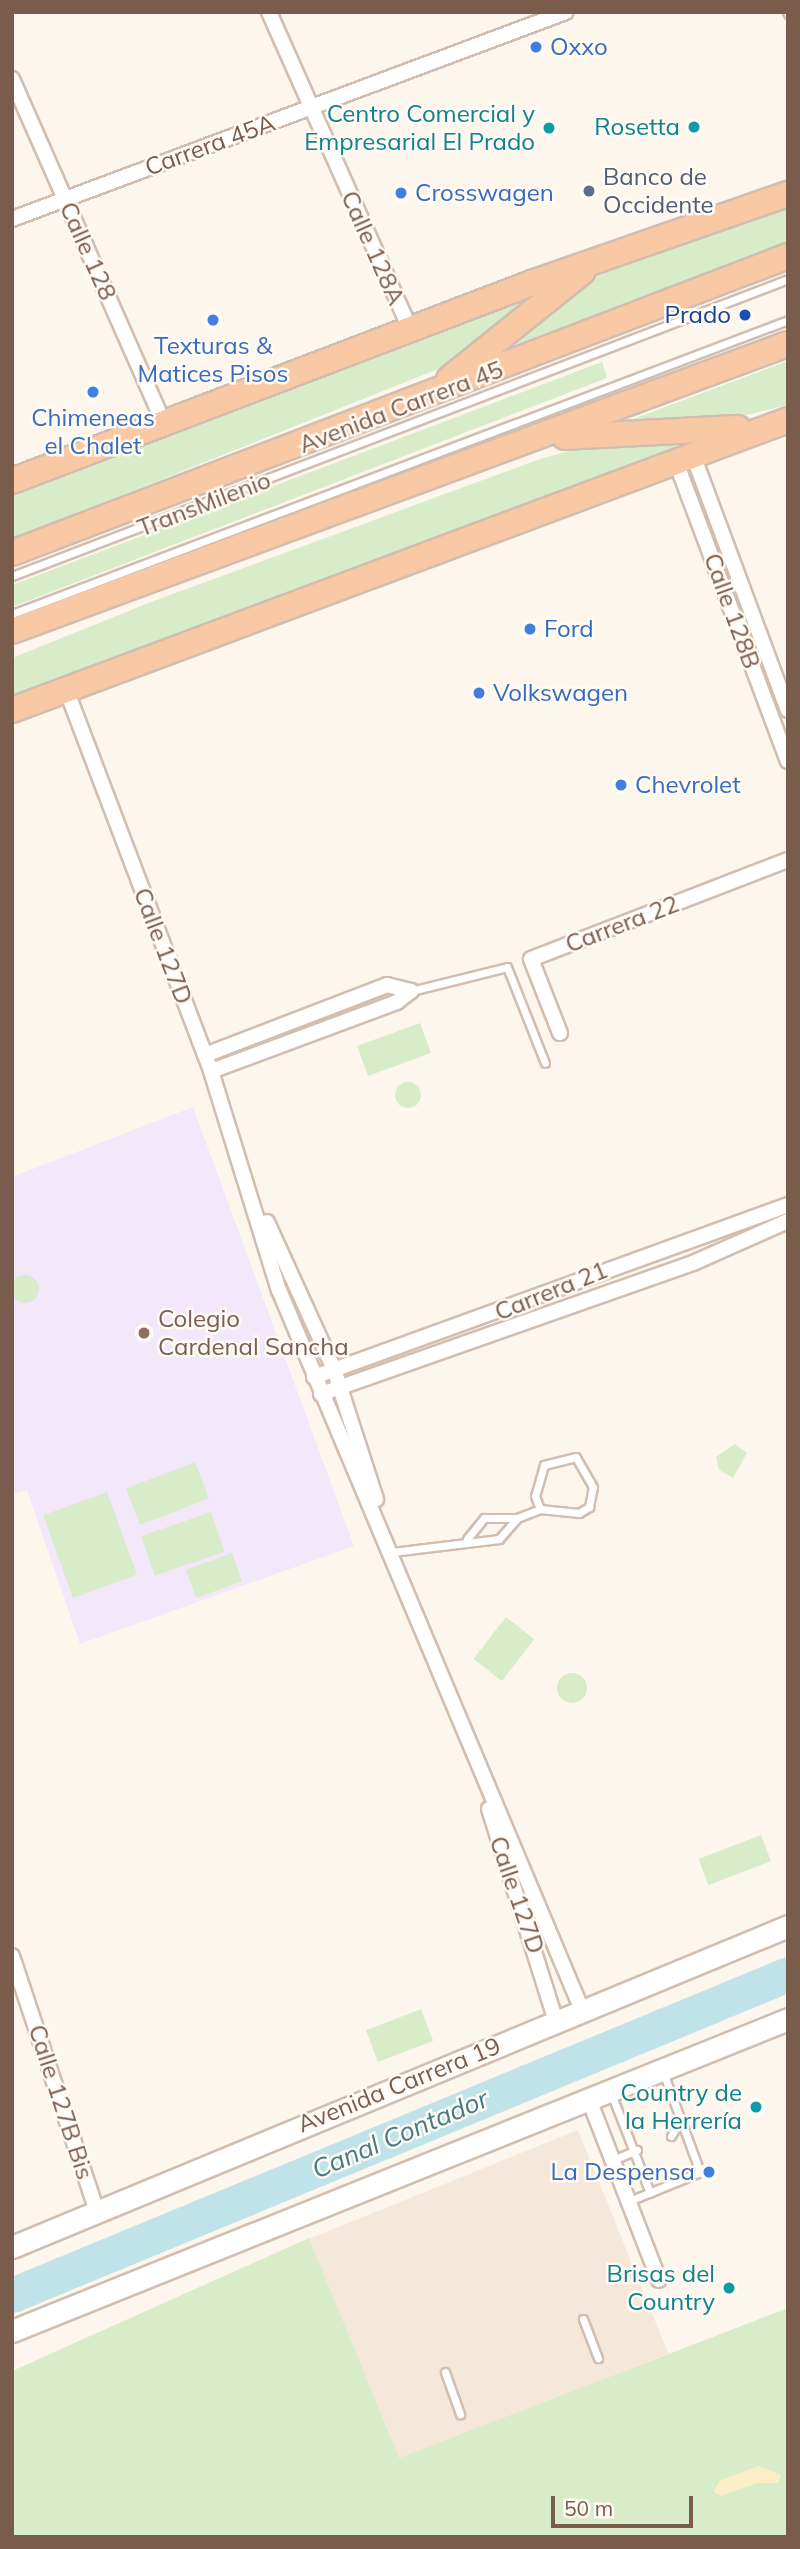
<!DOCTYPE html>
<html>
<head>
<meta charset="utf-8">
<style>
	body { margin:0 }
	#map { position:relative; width:800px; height:2549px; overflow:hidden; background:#fdf6ec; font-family:Mulish,sans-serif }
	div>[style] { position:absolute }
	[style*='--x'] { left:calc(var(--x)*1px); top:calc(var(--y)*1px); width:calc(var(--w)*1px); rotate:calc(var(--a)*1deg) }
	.residential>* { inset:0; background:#f5e8da; transform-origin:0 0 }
	.education>* { inset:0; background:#f3e8fa }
	.green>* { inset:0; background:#d8ecc9; transform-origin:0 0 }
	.round { border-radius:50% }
	.sand>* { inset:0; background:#fcefc7 }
	.river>* { height:35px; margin:-17.5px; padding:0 17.5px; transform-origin:17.5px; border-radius:17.5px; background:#bfe3e8 }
	.roads { filter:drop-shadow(2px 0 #d1beb0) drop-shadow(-2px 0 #d1beb0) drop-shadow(0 2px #d1beb0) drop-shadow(0 -2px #d1beb0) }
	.service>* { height:7px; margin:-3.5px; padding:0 3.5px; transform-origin:3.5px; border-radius:3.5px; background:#fff }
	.minor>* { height:14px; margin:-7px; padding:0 7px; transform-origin:7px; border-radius:7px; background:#fff }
	.secondary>* { height:21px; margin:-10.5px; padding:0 10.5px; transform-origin:10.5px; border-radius:10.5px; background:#fff }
	.trunk>* { height:24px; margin:-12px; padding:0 12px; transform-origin:12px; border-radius:12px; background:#f9c8a4 }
	.dots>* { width:19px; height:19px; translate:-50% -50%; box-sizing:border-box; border:4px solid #fffaf3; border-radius:50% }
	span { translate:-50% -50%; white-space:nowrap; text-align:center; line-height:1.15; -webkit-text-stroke:5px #fffaf3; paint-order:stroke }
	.shop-label { font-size:24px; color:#366cbe }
	.left { translate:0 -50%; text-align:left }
	.right { translate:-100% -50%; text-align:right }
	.culture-label { font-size:24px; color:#0d838f }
	.street-label { font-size:24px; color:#7a5c4d }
	.service-label { font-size:24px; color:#4e5e75 }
	.transit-label { font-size:24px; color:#164399 }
	.education-label { font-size:24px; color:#785e54 }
	.water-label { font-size:26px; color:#437c86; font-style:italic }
	.frame { position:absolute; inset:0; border:14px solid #7a5c4d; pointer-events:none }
	.scale { position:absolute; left:551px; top:2496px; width:142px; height:32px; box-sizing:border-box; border:4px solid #7a5c4d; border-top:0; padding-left:9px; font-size:21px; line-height:24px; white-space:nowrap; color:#7a5c4d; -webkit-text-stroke:5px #fffaf3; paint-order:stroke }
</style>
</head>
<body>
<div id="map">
	<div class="residential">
		<div style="left:578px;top:2130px;width:241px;height:290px;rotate:68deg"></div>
	</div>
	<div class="education">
		<div style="clip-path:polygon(193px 1107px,354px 1546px,80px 1644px,27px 1490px,12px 1494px,12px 1177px)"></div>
	</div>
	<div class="green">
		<div style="clip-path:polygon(788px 203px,788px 243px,510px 351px,590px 274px)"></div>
		<div style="clip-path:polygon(535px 290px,471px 352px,443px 367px,12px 539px,12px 490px)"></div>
		<div style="clip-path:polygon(788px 361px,788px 405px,709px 424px,633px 419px)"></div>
		<div style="clip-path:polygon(602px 362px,607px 378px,12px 607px,12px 585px)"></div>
		<div style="clip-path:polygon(689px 442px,553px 495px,12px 696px,12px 658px,151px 602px,543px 458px,598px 444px)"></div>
		<div style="left:420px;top:1023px;width:32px;height:67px;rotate:70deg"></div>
		<div class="round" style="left:395px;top:1082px;width:26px;height:26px"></div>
		<div class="round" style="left:11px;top:1275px;width:28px;height:28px"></div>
		<div style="clip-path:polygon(735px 1444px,747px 1453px,733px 1478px,719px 1470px,716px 1457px)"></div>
		<div style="left:195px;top:1462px;width:39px;height:74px;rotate:69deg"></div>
		<div style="left:107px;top:1492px;width:88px;height:68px;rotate:70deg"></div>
		<div style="left:211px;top:1512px;width:42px;height:74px;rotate:71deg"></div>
		<div style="left:232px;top:1553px;width:30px;height:49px;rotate:70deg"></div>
		<div style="left:506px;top:1617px;width:36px;height:53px;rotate:38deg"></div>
		<div class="round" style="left:557px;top:1673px;width:30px;height:30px"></div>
		<div style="left:761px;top:1835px;width:28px;height:67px;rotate:69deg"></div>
		<div style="left:421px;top:2009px;width:34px;height:59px;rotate:69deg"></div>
		<div style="clip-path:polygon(309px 2238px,399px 2458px,788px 2308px,788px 2537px,12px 2537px,12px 2371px)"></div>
	</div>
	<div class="sand">
		<div style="clip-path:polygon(759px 2466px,781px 2475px,778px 2483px,757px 2483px,721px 2496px,714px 2492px,720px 2480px)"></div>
	</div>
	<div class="river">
		<div style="--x:12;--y:2295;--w:840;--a:-22.47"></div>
	</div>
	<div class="roads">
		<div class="service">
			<div style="--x:787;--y:12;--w:2;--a:63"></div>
			<div style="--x:12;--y:576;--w:831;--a:-20.94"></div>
			<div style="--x:12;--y:614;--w:830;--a:-20.75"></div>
			<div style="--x:411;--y:991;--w:99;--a:-14"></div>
			<div style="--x:507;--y:967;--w:103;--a:68.4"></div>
			<div style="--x:467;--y:1539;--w:27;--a:-51"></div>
			<div style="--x:484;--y:1518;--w:32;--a:0"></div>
			<div style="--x:392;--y:1552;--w:108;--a:-6.9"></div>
			<div style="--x:499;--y:1539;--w:28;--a:-49"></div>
			<div style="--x:517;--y:1518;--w:25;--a:-21"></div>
			<div style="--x:540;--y:1509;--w:39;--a:6"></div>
			<div style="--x:579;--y:1513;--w:12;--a:-31"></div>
			<div style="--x:589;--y:1507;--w:20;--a:-79"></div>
			<div style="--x:593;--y:1487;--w:34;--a:-120"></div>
			<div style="--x:576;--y:1457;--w:33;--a:166"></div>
			<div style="--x:544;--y:1465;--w:32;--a:106"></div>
			<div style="--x:535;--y:1496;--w:14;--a:69"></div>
			<div style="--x:611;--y:2093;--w:107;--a:68.7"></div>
			<div style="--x:671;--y:2136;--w:20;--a:-60"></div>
			<div style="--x:613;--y:2160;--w:26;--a:-23"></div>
			<div style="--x:629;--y:2201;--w:77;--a:-22.2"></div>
			<div style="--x:700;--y:2172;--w:107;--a:-110.3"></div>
			<div style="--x:583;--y:2319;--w:42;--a:69"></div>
			<div style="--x:445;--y:2372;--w:45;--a:70.3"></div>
		</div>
		<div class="minor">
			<div style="--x:269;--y:12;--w:347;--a:66"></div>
			<div style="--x:12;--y:79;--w:375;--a:66.2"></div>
			<div style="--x:12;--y:219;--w:591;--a:-20.49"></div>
			<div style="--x:693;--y:455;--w:272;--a:69.6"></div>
			<div style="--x:676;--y:462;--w:319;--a:69.5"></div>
			<div style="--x:66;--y:689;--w:409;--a:69.2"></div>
			<div style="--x:211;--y:1071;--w:229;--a:72.8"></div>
			<div style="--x:279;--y:1290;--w:781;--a:67.18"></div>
			<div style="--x:560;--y:1033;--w:79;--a:-111.4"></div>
			<div style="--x:531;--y:959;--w:275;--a:-21.1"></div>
			<div style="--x:205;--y:1055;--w:195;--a:-21"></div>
			<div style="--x:387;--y:985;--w:25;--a:14"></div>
			<div style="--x:411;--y:991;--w:18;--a:142"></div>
			<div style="--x:397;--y:1002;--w:198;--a:159.6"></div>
			<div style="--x:267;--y:1222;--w:162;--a:65.5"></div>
			<div style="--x:334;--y:1369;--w:137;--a:72.1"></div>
			<div style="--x:314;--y:1377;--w:504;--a:-19.94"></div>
			<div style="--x:321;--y:1394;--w:394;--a:-19.4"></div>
			<div style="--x:693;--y:1263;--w:104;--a:-23.9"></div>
			<div style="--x:489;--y:1809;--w:222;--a:72.5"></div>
			<div style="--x:12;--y:1956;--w:267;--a:71.6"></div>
			<div style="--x:588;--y:2097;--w:196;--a:68.8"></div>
		</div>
		<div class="secondary">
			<div style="--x:12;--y:2247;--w:840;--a:-22.47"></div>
			<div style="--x:12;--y:2331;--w:836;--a:-21.9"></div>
		</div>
		<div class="trunk">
			<div style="--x:449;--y:379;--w:171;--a:-38.8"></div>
			<div style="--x:565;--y:437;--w:173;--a:-3"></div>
			<div style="--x:12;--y:481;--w:556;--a:-20.85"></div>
			<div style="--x:532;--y:283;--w:271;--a:-19.2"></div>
			<div style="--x:12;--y:553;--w:831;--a:-20.94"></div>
			<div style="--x:12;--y:631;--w:827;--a:-20.3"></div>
			<div style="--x:12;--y:710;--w:828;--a:-20.49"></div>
		</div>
	</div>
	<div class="dots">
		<div style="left:536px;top:47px;background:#3f7fe0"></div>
		<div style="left:694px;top:127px;background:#0f9aa8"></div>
		<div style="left:549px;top:128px;background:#0f9aa8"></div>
		<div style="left:589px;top:191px;background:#5c6f8a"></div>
		<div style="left:401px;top:193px;background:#3f7fe0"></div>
		<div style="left:745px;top:315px;background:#1a4fb4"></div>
		<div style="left:213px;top:320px;background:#3f7fe0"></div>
		<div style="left:93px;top:392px;background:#3f7fe0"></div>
		<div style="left:530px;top:629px;background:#3f7fe0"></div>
		<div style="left:479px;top:693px;background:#3f7fe0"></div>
		<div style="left:621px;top:785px;background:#3f7fe0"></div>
		<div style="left:144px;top:1333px;background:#8d6e63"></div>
		<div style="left:756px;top:2107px;background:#0f9aa8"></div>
		<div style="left:709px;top:2172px;background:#3f7fe0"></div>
		<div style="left:729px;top:2288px;background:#0f9aa8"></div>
	</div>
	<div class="shop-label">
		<span class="left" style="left:550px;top:47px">Oxxo</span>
		<span class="left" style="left:415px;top:193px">Crosswagen</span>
		<span style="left:213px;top:360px">Texturas &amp;<br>Matices Pisos</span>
		<span style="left:93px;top:432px">Chimeneas<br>el Chalet</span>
		<span class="left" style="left:544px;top:629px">Ford</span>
		<span class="left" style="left:493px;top:693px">Volkswagen</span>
		<span class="left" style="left:635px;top:785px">Chevrolet</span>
		<span class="right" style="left:695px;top:2172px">La Despensa</span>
	</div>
	<div class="culture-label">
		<span class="right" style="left:535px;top:128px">Centro Comercial y<br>Empresarial El Prado</span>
		<span class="right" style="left:680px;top:127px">Rosetta</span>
		<span class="right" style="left:742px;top:2107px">Country de<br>la Herrería</span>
		<span class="right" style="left:715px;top:2288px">Brisas del<br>Country</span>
	</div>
	<div class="street-label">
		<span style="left:210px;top:145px;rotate:-20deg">Carrera 45A</span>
		<span style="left:373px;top:248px;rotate:66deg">Calle 128A</span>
		<span style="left:88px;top:251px;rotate:66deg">Calle 128</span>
		<span style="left:401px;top:407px;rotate:-21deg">Avenida Carrera 45</span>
		<span style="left:204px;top:504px;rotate:-21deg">TransMilenio</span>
		<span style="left:732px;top:611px;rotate:70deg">Calle 128B</span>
		<span style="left:622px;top:924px;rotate:-21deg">Carrera 22</span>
		<span style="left:163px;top:946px;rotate:69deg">Calle 127D</span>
		<span style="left:551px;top:1291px;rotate:-22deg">Carrera 21</span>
		<span style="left:517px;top:1895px;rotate:71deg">Calle 127D</span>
		<span style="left:399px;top:2085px;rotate:-22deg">Avenida Carrera 19</span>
		<span style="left:61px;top:2102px;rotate:72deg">Calle 127B Bis</span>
	</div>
	<div class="service-label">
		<span class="left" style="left:603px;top:191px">Banco de<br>Occidente</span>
	</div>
	<div class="transit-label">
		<span class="right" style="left:731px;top:315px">Prado</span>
	</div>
	<div class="education-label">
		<span class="left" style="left:158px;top:1333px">Colegio<br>Cardenal Sancha</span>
	</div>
	<div class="water-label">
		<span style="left:400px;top:2134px;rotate:-23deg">Canal Contador</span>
	</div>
	<div class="frame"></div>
	<div class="scale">50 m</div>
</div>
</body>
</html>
